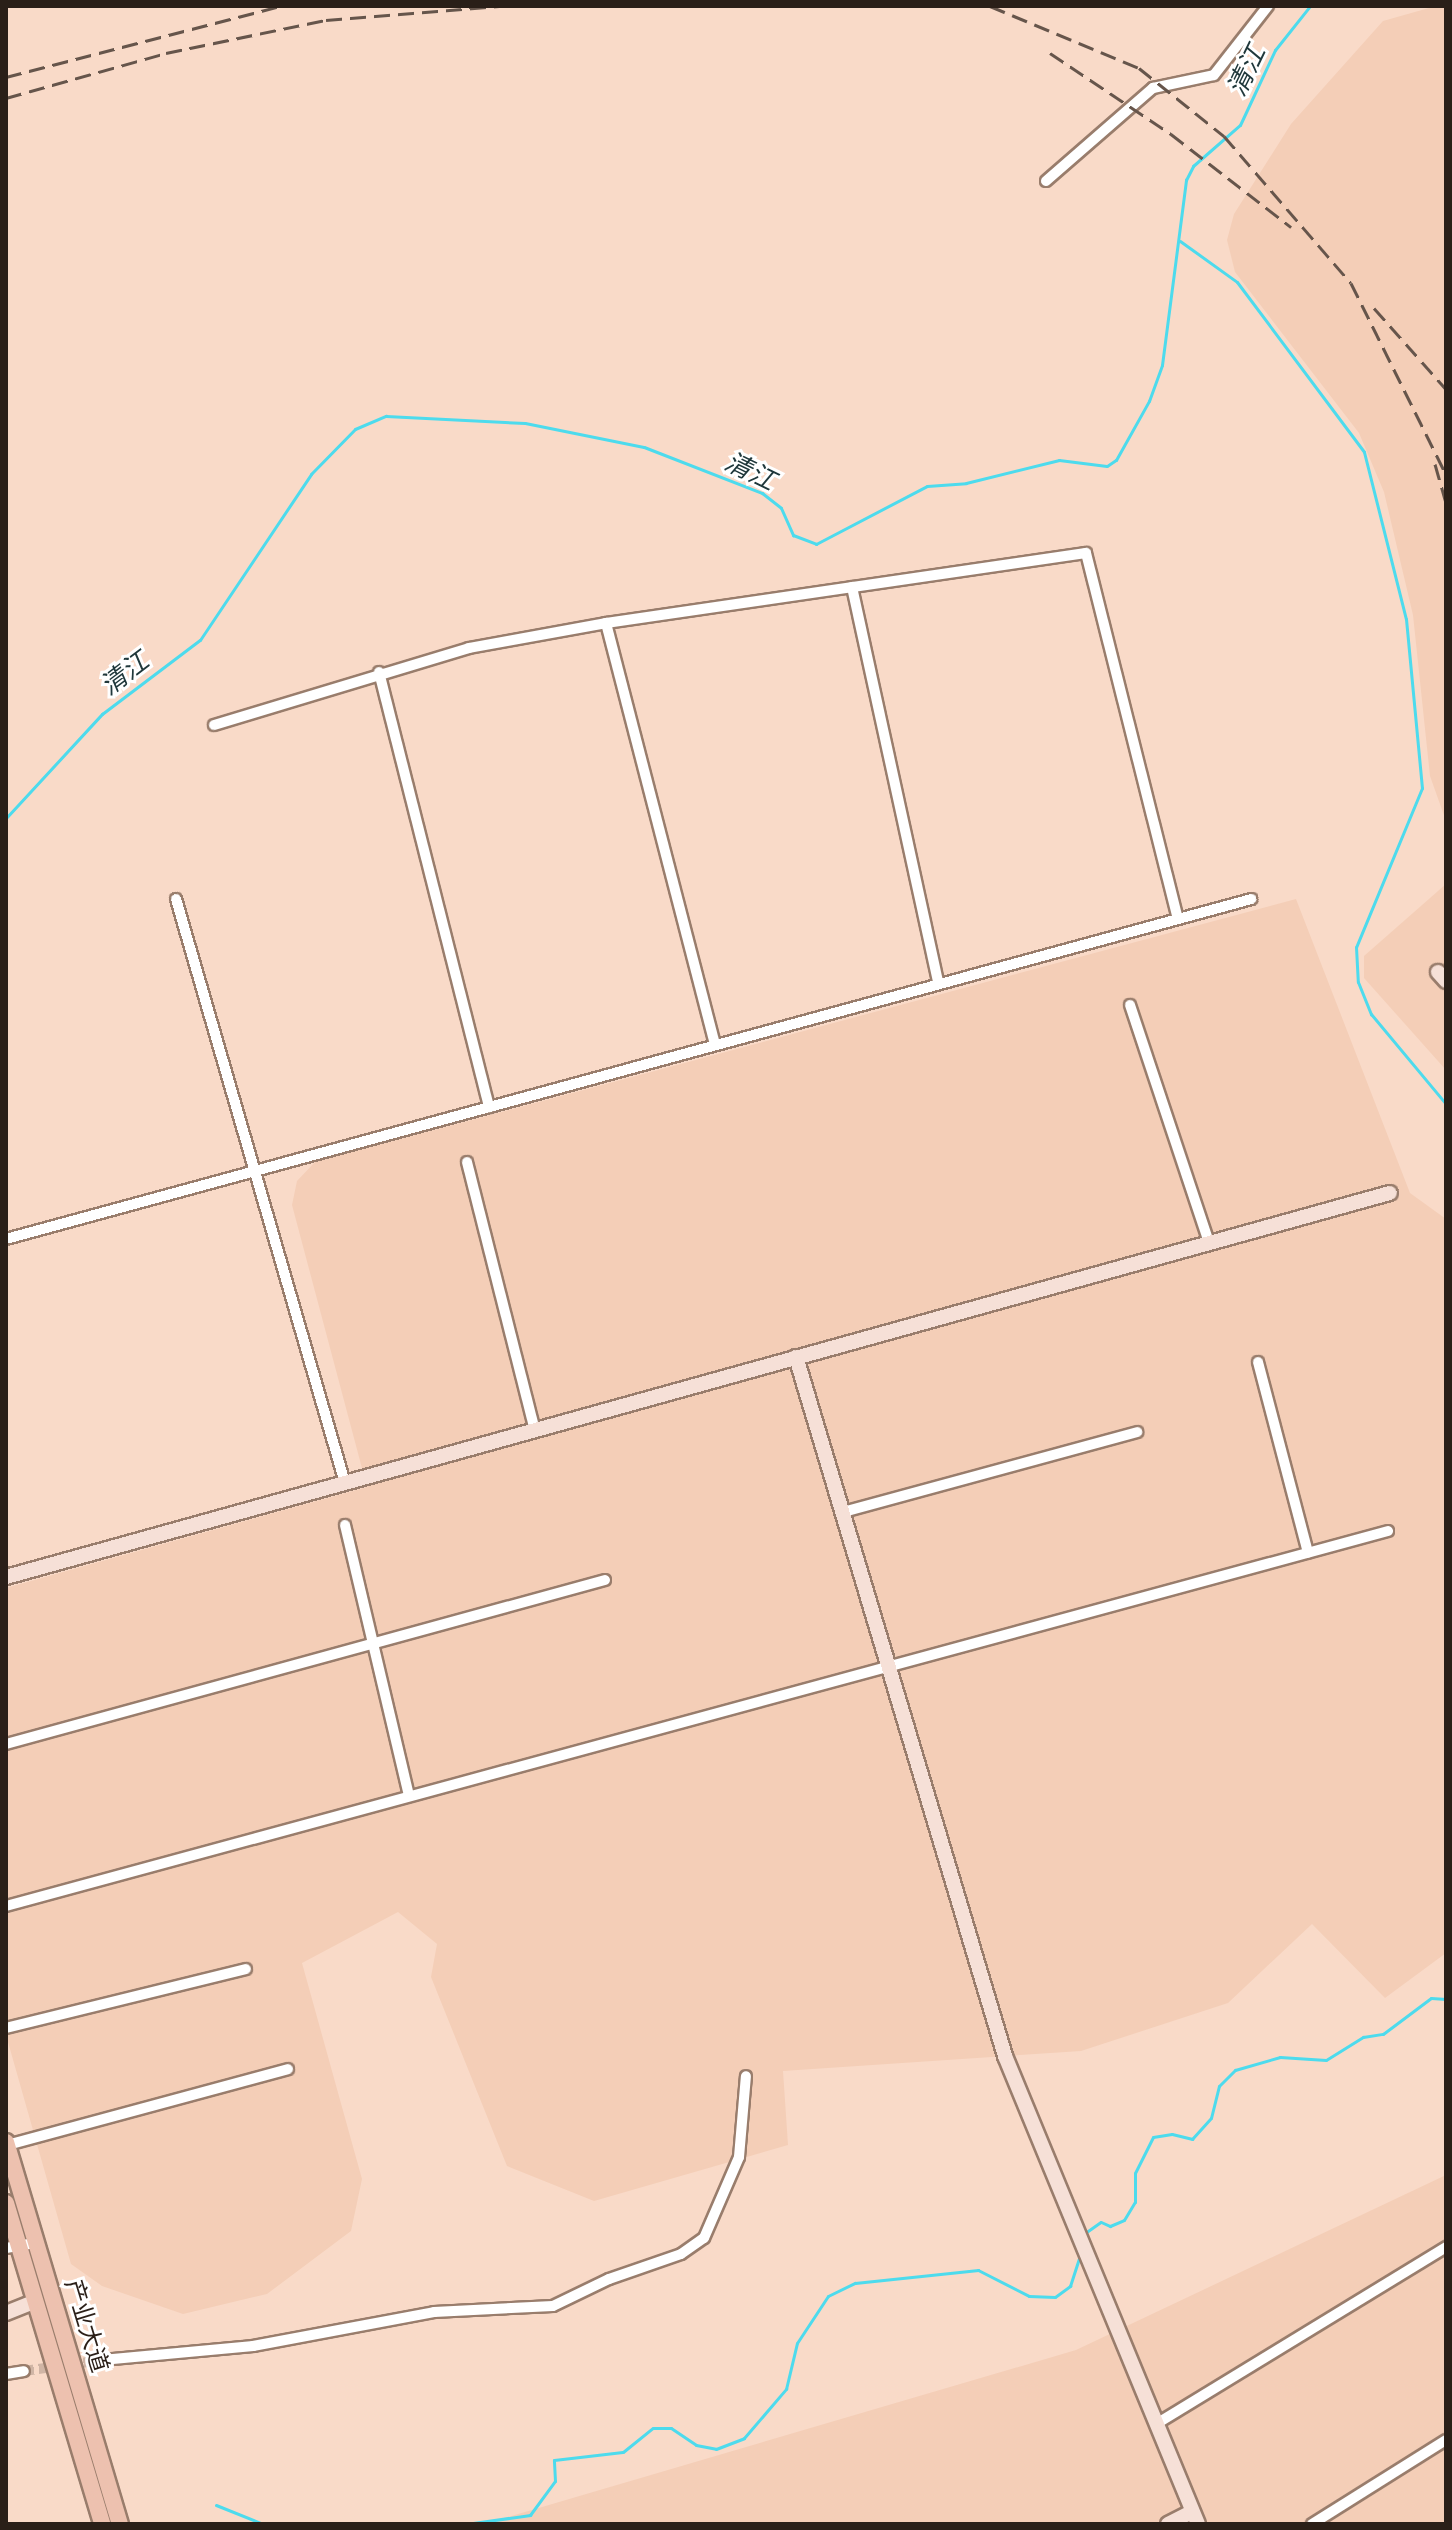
<!DOCTYPE html>
<html>
<head>
<meta charset="utf-8">
<style>
	body { margin:0 }
	#map { position:relative; width:1452px; height:2530px; overflow:hidden; background:#f9dac8; font-family:"DejaVu Sans","Noto Sans SC",sans-serif }
	div>[style] { position:absolute }
	[style*='--x'] { left:calc(var(--x)*1px); top:calc(var(--y)*1px); width:calc(var(--w)*1px); rotate:calc(var(--a)*1deg) }
	.built>* { inset:0; background:#f4ceb7 }
	.stream>* { height:3px; margin:-1.5px; padding:0 1.5px; transform-origin:1.5px; border-radius:1.5px; background:#4ddbed }
	.street-tunnel>* { height:10px; margin-top:-5px; transform-origin:0; background:repeating-linear-gradient(90deg,#d0b5a5 0 10px,transparent 0 15px) }
	.roads { filter:drop-shadow(2px 0 #997d6c) drop-shadow(-2px 0 #997d6c) drop-shadow(0 2px #997d6c) drop-shadow(0 -2px #997d6c) }
	.street>* { height:10px; margin:-5px; padding:0 5px; transform-origin:5px; border-radius:5px; background:#fff }
	.secondary>* { height:14px; margin:-7px; padding:0 7px; transform-origin:7px; border-radius:7px; background:#f6e0d7 }
	.primary>* { height:16px; margin:-8px; padding:0 8px; transform-origin:8px; border-radius:8px; background:#edc1af }
	.rail>* { height:3px; margin-top:-1.5px; transform-origin:0; background:repeating-linear-gradient(90deg,#66554b 0 16px,transparent 0 24px) }
	span { translate:-50% -50%; white-space:nowrap; text-align:center; line-height:1.15; -webkit-text-stroke:6px #fff; paint-order:stroke }
	.street-label { font-size:24px; color:#2a1f18 }
	.water-label { font-size:26px; color:#20383b; font-style:italic }
	.frame { position:absolute; inset:0; border:8px solid #2a1f18; pointer-events:none }
</style>
</head>
<body>
<div id="map">
	<div class="built">
		<div style="clip-path:polygon(1436px 6px,1446px 6px,1446px 821px,1430px 776px,1413px 615px,1384px 492px,1359px 433px,1235px 272px,1227px 240px,1234px 214px,1291px 124px,1383px 21px)"></div>
		<div style="clip-path:polygon(1446px 884px,1446px 1070px,1364px 978px,1364px 956px)"></div>
		<div style="clip-path:polygon(1296px 899px,1410px 1193px,1446px 1219px,1446px 1953px,1385px 1998px,1312px 1924px,1228px 2003px,1081px 2051px,783px 2071px,788px 2145px,594px 2201px,507px 2166px,431px 1977px,437px 1944px,398px 1912px,302px 1963px,362px 2179px,351px 2231px,267px 2294px,183px 2314px,102px 2286px,71px 2264px,6px 2035px,6px 1588px,367px 1487px,292px 1205px,297px 1181px,315px 1162px)"></div>
		<div style="clip-path:polygon(1446px 2175px,1446px 2524px,484px 2524px,1076px 2350px)"></div>
	</div>
	<div class="stream">
		<div style="--x:1180;--y:241;--w:70;--a:35.7"></div>
		<div style="--x:1237;--y:282;--w:212;--a:53.2"></div>
		<div style="--x:1364;--y:452;--w:172;--a:75.9"></div>
		<div style="--x:1406;--y:619;--w:170;--a:84.6"></div>
		<div style="--x:1422;--y:788;--w:172;--a:112.5"></div>
		<div style="--x:1356;--y:947;--w:35;--a:87"></div>
		<div style="--x:1358;--y:982;--w:35;--a:68"></div>
		<div style="--x:1371;--y:1014;--w:117;--a:50.2"></div>
		<div style="--x:6;--y:818;--w:142;--a:-47.3"></div>
		<div style="--x:102;--y:714;--w:123;--a:-37.1"></div>
		<div style="--x:200;--y:640;--w:200;--a:-56.2"></div>
		<div style="--x:311;--y:474;--w:63;--a:-45.6"></div>
		<div style="--x:355;--y:429;--w:34;--a:-23"></div>
		<div style="--x:386;--y:416;--w:139;--a:2.9"></div>
		<div style="--x:525;--y:423;--w:121;--a:11.4"></div>
		<div style="--x:644;--y:447;--w:127;--a:21.3"></div>
		<div style="--x:762;--y:493;--w:24;--a:38"></div>
		<div style="--x:781;--y:508;--w:30;--a:66"></div>
		<div style="--x:793;--y:535;--w:25;--a:21"></div>
		<div style="--x:816;--y:544;--w:125;--a:-27.6"></div>
		<div style="--x:927;--y:486;--w:39;--a:-4"></div>
		<div style="--x:966;--y:483;--w:96;--a:-13.9"></div>
		<div style="--x:1059;--y:460;--w:48;--a:7.1"></div>
		<div style="--x:1107;--y:466;--w:11;--a:-34"></div>
		<div style="--x:1116;--y:460;--w:68;--a:-60.8"></div>
		<div style="--x:1149;--y:401;--w:38;--a:-70"></div>
		<div style="--x:1162;--y:365;--w:187;--a:-82.6"></div>
		<div style="--x:1186;--y:180;--w:16;--a:-63"></div>
		<div style="--x:1193;--y:166;--w:62;--a:-41.1"></div>
		<div style="--x:1240;--y:125;--w:83;--a:-65"></div>
		<div style="--x:1275;--y:50;--w:56;--a:-51.5"></div>
		<div style="--x:1085;--y:2233;--w:19;--a:-35"></div>
		<div style="--x:1101;--y:2222;--w:10;--a:24"></div>
		<div style="--x:1110;--y:2226;--w:15;--a:-23"></div>
		<div style="--x:1124;--y:2220;--w:21;--a:-59"></div>
		<div style="--x:1135;--y:2202;--w:29;--a:-90"></div>
		<div style="--x:1135;--y:2173;--w:40;--a:-63.4"></div>
		<div style="--x:1153;--y:2137;--w:19;--a:-9"></div>
		<div style="--x:1172;--y:2134;--w:21;--a:14"></div>
		<div style="--x:1192;--y:2139;--w:28;--a:-48"></div>
		<div style="--x:1211;--y:2118;--w:33;--a:-76"></div>
		<div style="--x:1219;--y:2086;--w:23;--a:-45"></div>
		<div style="--x:1235;--y:2070;--w:47;--a:-16.1"></div>
		<div style="--x:1280;--y:2057;--w:46;--a:3.7"></div>
		<div style="--x:1326;--y:2060;--w:44;--a:-31.9"></div>
		<div style="--x:1363;--y:2037;--w:20;--a:-9"></div>
		<div style="--x:1383;--y:2034;--w:60;--a:-36.9"></div>
		<div style="--x:1431;--y:1998;--w:15;--a:4"></div>
		<div style="--x:216;--y:2505;--w:51;--a:22"></div>
		<div style="--x:466;--y:2524;--w:65;--a:-8"></div>
		<div style="--x:530;--y:2515;--w:42;--a:-53.7"></div>
		<div style="--x:555;--y:2481;--w:21;--a:-93"></div>
		<div style="--x:554;--y:2460;--w:69;--a:-6.6"></div>
		<div style="--x:623;--y:2452;--w:38;--a:-39"></div>
		<div style="--x:653;--y:2428;--w:18;--a:0"></div>
		<div style="--x:671;--y:2428;--w:30;--a:34"></div>
		<div style="--x:696;--y:2445;--w:20;--a:11"></div>
		<div style="--x:716;--y:2449;--w:30;--a:-21"></div>
		<div style="--x:744;--y:2438;--w:65;--a:-49.4"></div>
		<div style="--x:786;--y:2389;--w:47;--a:-76.6"></div>
		<div style="--x:797;--y:2343;--w:56;--a:-56.6"></div>
		<div style="--x:828;--y:2296;--w:30;--a:-26"></div>
		<div style="--x:855;--y:2283;--w:124;--a:-6"></div>
		<div style="--x:978;--y:2270;--w:57;--a:27"></div>
		<div style="--x:1029;--y:2296;--w:26;--a:2"></div>
		<div style="--x:1055;--y:2297;--w:19;--a:-36"></div>
		<div style="--x:1070;--y:2286;--w:36;--a:-72"></div>
	</div>
	<div class="street-tunnel">
		<div style="--x:24;--y:2371;--w:79;--a:-8"></div>
	</div>
	<div class="roads">
		<div class="street">
			<div style="--x:1046;--y:181;--w:142;--a:-41"></div>
			<div style="--x:1153;--y:88;--w:62;--a:-12"></div>
			<div style="--x:1214;--y:75;--w:88;--a:-52"></div>
			<div style="--x:852;--y:587;--w:405;--a:77.7"></div>
			<div style="--x:606;--y:623;--w:434;--a:75.5"></div>
			<div style="--x:379;--y:672;--w:449;--a:75.8"></div>
			<div style="--x:214;--y:725;--w:266;--a:-16.8"></div>
			<div style="--x:469;--y:648;--w:139;--a:-10.3"></div>
			<div style="--x:606;--y:623;--w:485;--a:-8.3"></div>
			<div style="--x:1086;--y:553;--w:377;--a:75.9"></div>
			<div style="--x:176;--y:899;--w:608;--a:73.86"></div>
			<div style="--x:1130;--y:1005;--w:251;--a:71.6"></div>
			<div style="--x:467;--y:1162;--w:276;--a:75.8"></div>
			<div style="--x:6;--y:1239;--w:1291;--a:-15.27"></div>
			<div style="--x:1258;--y:1362;--w:197;--a:75.3"></div>
			<div style="--x:843;--y:1512;--w:305;--a:-15.2"></div>
			<div style="--x:345;--y:1525;--w:278;--a:76.7"></div>
			<div style="--x:6;--y:1744;--w:621;--a:-15.31"></div>
			<div style="--x:6;--y:1906;--w:1432;--a:-15.18"></div>
			<div style="--x:6;--y:2028;--w:247;--a:-13.8"></div>
			<div style="--x:7;--y:2145;--w:291;--a:-15.1"></div>
			<div style="--x:6;--y:2248;--w:29;--a:-10"></div>
			<div style="--x:102;--y:2360;--w:152;--a:-5.3"></div>
			<div style="--x:253;--y:2346;--w:184;--a:-10.6"></div>
			<div style="--x:434;--y:2312;--w:119;--a:-2.9"></div>
			<div style="--x:553;--y:2306;--w:62;--a:-25.7"></div>
			<div style="--x:609;--y:2279;--w:76;--a:-19.1"></div>
			<div style="--x:681;--y:2254;--w:28;--a:-35"></div>
			<div style="--x:704;--y:2238;--w:88;--a:-66.6"></div>
			<div style="--x:739;--y:2157;--w:81;--a:-85.1"></div>
			<div style="--x:6;--y:2374;--w:18;--a:-9"></div>
			<div style="--x:1158;--y:2423;--w:338;--a:-31.4"></div>
			<div style="--x:1312;--y:2524;--w:158;--a:-32.1"></div>
		</div>
		<div class="secondary">
			<div style="--x:1438;--y:972;--w:12;--a:48"></div>
			<div style="--x:796;--y:1357;--w:730;--a:73.35"></div>
			<div style="--x:1005;--y:2056;--w:506;--a:67.59"></div>
			<div style="--x:6;--y:1577;--w:1436;--a:-15.51"></div>
			<div style="--x:6;--y:2313;--w:31;--a:-22"></div>
			<div style="--x:1168;--y:2524;--w:27;--a:-27"></div>
		</div>
		<div class="primary">
			<div style="--x:6;--y:2142;--w:399;--a:73.4"></div>
			<div style="--x:6;--y:2203;--w:335;--a:73.3"></div>
		</div>
	</div>
	<div class="rail">
		<div style="--x:990;--y:6;--w:161;--a:22.6"></div>
		<div style="--x:1139;--y:68;--w:109;--a:38.7"></div>
		<div style="--x:1224;--y:136;--w:194;--a:49.2"></div>
		<div style="--x:1351;--y:283;--w:213;--a:63.6"></div>
		<div style="--x:1050;--y:53;--w:146;--a:33.8"></div>
		<div style="--x:1171;--y:134;--w:152;--a:37.8"></div>
		<div style="--x:6;--y:77;--w:284;--a:-14.5"></div>
		<div style="--x:6;--y:98;--w:166;--a:-15.7"></div>
		<div style="--x:166;--y:53;--w:163;--a:-11.7"></div>
		<div style="--x:326;--y:20;--w:174;--a:-4.6"></div>
		<div style="--x:1374;--y:308;--w:108;--a:48.4"></div>
		<div style="--x:1435;--y:464;--w:41;--a:74.2"></div>
	</div>
	<div class="street-label">
		<span style="left:86px;top:2326px;rotate:73deg">产业大道</span>
	</div>
	<div class="water-label">
		<span style="left:1247px;top:71px;rotate:-64deg">清江</span>
		<span style="left:750px;top:472px;rotate:26deg">清江</span>
		<span style="left:125px;top:674px;rotate:-37deg">清江</span>
	</div>
	<div class="frame"></div>
</div>
</body>
</html>
